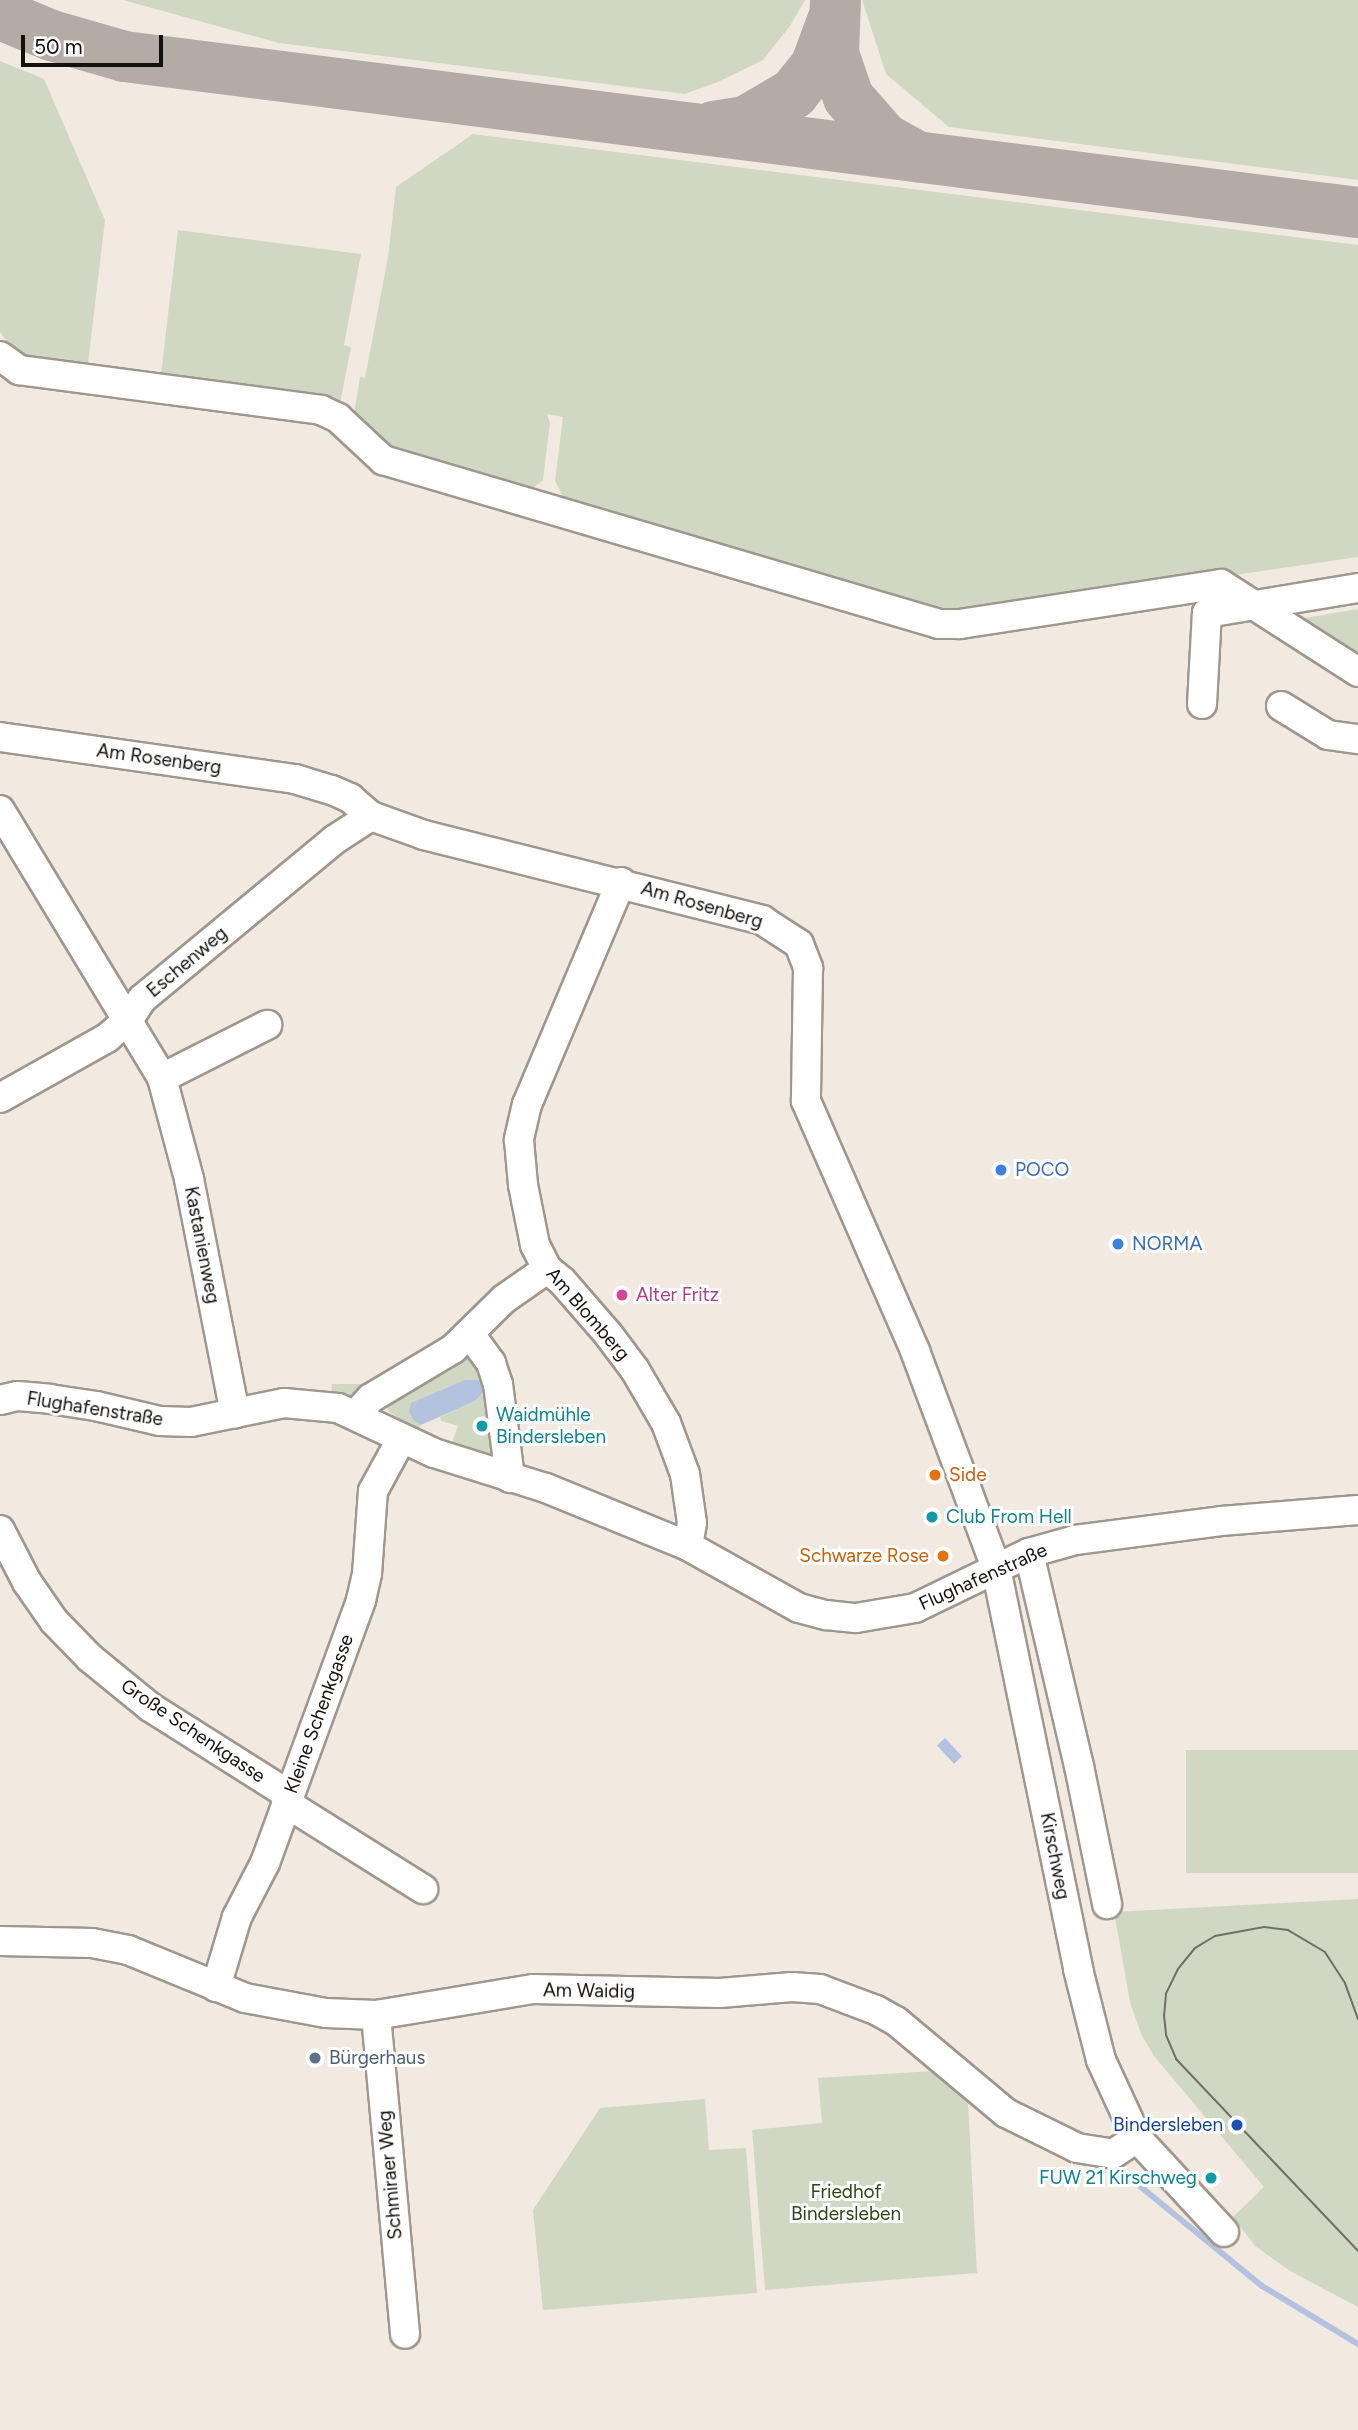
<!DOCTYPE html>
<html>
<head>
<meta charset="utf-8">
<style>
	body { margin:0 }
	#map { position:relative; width:1358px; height:2430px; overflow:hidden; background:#f2eae0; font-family:Figtree,sans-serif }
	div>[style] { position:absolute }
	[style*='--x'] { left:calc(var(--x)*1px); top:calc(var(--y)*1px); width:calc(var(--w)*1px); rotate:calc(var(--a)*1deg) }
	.green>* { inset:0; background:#d0d8c4; transform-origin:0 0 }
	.water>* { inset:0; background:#b3c2df; transform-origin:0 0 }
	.stream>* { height:6px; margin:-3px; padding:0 3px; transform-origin:3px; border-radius:3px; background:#b3c2df }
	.taxiway>* { height:51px; margin:-25.5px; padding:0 25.5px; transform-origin:25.5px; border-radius:25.5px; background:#b2aca4 }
	.roads { filter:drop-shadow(2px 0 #9f978e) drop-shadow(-2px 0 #9f978e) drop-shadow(0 2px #9f978e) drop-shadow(0 -2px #9f978e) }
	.minor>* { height:28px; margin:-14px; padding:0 14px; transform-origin:14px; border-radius:14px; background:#fff }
	.tram>* { height:2px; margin:-1px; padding:0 1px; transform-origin:1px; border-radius:1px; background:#726d67 }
	.dots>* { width:19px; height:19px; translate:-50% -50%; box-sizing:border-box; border:4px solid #fff; border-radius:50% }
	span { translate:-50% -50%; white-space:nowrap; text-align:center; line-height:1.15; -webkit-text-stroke:6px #fff; paint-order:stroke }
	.street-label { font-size:19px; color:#13100d }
	.shop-label { font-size:19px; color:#366cbe }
	.left { translate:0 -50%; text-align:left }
	.hotel-label { font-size:19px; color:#b23c85 }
	.culture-label { font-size:19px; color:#0d838f }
	.right { translate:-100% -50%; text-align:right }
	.food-label { font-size:19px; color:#c56008 }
	.service-label { font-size:19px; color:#4e5e75 }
	.transit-label { font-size:19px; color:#164399 }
	.park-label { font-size:19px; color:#334313 }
	.scale { position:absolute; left:21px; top:35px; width:142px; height:32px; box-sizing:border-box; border:4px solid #13100d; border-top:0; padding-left:9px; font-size:21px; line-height:24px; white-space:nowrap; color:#13100d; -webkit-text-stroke:5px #fff; paint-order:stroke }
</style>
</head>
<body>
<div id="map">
	<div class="green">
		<div style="clip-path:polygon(123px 0,805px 0,790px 26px,763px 60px,718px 82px,685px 94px,279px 43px)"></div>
		<div style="clip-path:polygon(862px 0,1358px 0,1358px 180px,949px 127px,886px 74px)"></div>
		<div style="clip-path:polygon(0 61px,44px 79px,105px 220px,87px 372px,31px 362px,15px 353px,0 332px)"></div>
		<div style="clip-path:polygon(473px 134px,1358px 245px,1358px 557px,954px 616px,567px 505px,555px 481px,563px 417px,547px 414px,550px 423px,543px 480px,526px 494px,407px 461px,353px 420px,360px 377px,365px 378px,388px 257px,396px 187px)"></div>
		<div style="clip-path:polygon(178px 230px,361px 254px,344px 345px,351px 347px,339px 409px,160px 383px)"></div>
		<div style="clip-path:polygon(1358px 609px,1358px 664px,1293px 620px)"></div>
		<div style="clip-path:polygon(471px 1352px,484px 1366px,497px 1453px,493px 1456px,452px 1443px,458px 1426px,441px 1421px,440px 1417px,475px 1401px,414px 1421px,421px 1425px,418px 1431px,388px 1411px,388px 1404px,395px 1399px,441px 1374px)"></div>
		<div style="clip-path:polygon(332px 1384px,360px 1384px,367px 1388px,344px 1400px,331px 1397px)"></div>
		<div style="left:1358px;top:1750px;width:123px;height:172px;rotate:90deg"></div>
		<div style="clip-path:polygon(1358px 1899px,1358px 2307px,1290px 2271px,1255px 2246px,1233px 2217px,1264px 2187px,1154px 2056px,1141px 2034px,1130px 2002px,1114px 1912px)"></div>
		<div style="clip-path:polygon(933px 2071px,968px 2102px,977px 2273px,765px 2290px,752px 2130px,822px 2123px,818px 2078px)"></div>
		<div style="clip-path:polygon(705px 2099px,709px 2150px,746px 2148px,757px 2293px,543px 2310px,533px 2210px,600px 2108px)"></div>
	</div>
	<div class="water">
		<div style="clip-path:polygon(465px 1380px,481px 1380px,485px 1390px,475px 1401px,421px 1425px,414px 1421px,409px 1412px,411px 1403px)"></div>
		<div style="left:945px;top:1738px;width:25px;height:11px;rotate:47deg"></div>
	</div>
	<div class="stream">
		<div style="--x:1141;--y:2187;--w:156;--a:39.3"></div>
		<div style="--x:1262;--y:2286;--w:112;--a:31.1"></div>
	</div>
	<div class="taxiway">
		<div style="--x:835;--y:0;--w:53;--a:92.2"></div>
		<div style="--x:833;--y:53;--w:46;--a:71.2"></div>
		<div style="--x:848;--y:97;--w:55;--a:48.7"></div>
		<div style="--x:884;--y:138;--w:38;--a:29"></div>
		<div style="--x:0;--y:14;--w:55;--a:22.4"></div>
		<div style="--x:51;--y:35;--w:76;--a:16"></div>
		<div style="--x:124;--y:56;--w:1244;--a:7.21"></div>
		<div style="--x:713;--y:126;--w:32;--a:-9"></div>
		<div style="--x:745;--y:121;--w:56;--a:-30.3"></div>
		<div style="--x:793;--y:93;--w:35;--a:-51"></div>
		<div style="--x:815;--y:66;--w:49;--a:-69.7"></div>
	</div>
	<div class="roads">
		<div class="minor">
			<div style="--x:0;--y:356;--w:24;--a:36"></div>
			<div style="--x:19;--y:370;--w:305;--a:7.5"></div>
			<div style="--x:321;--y:410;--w:19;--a:25"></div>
			<div style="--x:338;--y:418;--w:62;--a:43"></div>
			<div style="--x:383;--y:460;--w:580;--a:16.43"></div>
			<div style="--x:939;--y:624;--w:21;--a:0"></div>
			<div style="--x:960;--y:624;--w:264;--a:-8.7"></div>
			<div style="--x:1221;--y:584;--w:163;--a:32.7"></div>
			<div style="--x:1202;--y:704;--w:91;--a:-86.9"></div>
			<div style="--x:1207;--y:613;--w:153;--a:-9.4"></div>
			<div style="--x:1281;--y:706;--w:55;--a:31.7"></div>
			<div style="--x:1328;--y:735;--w:30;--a:8"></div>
			<div style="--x:0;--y:737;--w:298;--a:8.1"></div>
			<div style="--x:295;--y:779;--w:39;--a:17"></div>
			<div style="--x:332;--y:790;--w:20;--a:24"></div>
			<div style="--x:350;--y:798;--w:28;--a:41"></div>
			<div style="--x:371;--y:816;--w:56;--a:19.7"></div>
			<div style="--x:424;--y:835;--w:349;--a:14.1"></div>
			<div style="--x:762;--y:920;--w:44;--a:33"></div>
			<div style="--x:799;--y:944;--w:26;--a:69"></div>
			<div style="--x:808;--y:968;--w:133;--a:90.9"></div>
			<div style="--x:806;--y:1101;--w:273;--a:66.4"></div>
			<div style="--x:915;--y:1351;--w:232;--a:69.5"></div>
			<div style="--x:996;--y:1568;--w:409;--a:78.4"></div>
			<div style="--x:1078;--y:1969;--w:94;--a:75.8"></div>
			<div style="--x:1101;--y:2060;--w:86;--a:65.2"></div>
			<div style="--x:1137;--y:2138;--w:128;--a:47.2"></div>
			<div style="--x:0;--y:810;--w:313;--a:58.8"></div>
			<div style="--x:162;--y:1078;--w:105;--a:75"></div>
			<div style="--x:189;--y:1179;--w:239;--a:78.9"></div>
			<div style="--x:621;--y:882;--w:241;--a:112.9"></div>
			<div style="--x:527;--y:1104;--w:37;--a:103"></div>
			<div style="--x:519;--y:1140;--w:45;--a:84.9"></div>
			<div style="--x:523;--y:1185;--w:61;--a:78.7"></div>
			<div style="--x:535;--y:1245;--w:27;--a:63"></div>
			<div style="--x:547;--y:1269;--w:19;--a:39"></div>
			<div style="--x:562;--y:1281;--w:70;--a:49"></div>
			<div style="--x:608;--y:1334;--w:45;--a:53.1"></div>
			<div style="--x:635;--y:1370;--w:61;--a:59.7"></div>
			<div style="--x:666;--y:1423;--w:54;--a:69.6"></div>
			<div style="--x:685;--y:1474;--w:49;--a:81.9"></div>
			<div style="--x:692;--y:1523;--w:23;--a:100"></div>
			<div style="--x:162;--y:1078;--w:118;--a:-26.8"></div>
			<div style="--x:0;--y:1098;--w:123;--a:-29.3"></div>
			<div style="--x:107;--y:1038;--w:29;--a:-41"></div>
			<div style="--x:129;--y:1019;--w:24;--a:-57"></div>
			<div style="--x:142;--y:999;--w:249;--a:-39.6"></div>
			<div style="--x:334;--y:840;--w:44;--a:-33"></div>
			<div style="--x:470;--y:1334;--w:36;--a:54"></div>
			<div style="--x:491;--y:1363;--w:22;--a:72"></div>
			<div style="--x:498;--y:1384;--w:95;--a:82.7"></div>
			<div style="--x:0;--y:1400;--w:18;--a:-13"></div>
			<div style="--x:18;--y:1396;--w:32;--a:5"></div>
			<div style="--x:50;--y:1399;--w:47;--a:8.7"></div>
			<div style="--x:96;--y:1406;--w:66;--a:13.2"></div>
			<div style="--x:160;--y:1421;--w:31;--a:2"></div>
			<div style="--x:191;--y:1422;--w:95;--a:-11.5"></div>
			<div style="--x:284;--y:1403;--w:54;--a:5.3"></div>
			<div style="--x:338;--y:1408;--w:106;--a:25.1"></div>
			<div style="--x:434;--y:1453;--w:117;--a:17.4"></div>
			<div style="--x:546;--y:1488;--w:153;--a:22.2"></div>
			<div style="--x:688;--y:1546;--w:127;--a:29.2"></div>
			<div style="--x:799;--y:1608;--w:28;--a:15"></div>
			<div style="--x:826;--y:1615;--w:30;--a:6"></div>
			<div style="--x:856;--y:1618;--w:60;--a:-9.6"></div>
			<div style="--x:915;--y:1608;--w:127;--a:-25.8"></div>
			<div style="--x:1029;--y:1553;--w:48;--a:-15.8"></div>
			<div style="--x:1075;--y:1540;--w:147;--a:-7.4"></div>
			<div style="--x:1221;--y:1521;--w:137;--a:-4.6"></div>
			<div style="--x:356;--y:1414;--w:22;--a:-47"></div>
			<div style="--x:371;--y:1398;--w:96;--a:-30.9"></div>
			<div style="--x:453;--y:1349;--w:71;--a:-44.4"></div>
			<div style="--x:504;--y:1299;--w:52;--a:-34.9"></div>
			<div style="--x:0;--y:1530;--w:59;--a:62.6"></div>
			<div style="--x:27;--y:1582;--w:47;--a:55.3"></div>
			<div style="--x:54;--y:1621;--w:52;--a:45.8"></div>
			<div style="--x:90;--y:1658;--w:77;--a:39.2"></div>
			<div style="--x:150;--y:1707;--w:165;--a:32.3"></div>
			<div style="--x:1029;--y:1553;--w:219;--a:76.8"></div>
			<div style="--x:1079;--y:1766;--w:141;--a:78.5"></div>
			<div style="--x:286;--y:1803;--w:162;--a:32.1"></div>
			<div style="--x:0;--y:1941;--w:92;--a:1.2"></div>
			<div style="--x:92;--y:1943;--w:37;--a:11"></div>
			<div style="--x:128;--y:1950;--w:126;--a:22.3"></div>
			<div style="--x:245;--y:1998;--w:82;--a:10.5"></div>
			<div style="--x:326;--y:2013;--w:50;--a:2.3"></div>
			<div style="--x:376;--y:2015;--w:159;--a:-9.4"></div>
			<div style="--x:533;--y:1989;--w:187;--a:1.2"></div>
			<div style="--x:720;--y:1993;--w:72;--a:-4.8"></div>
			<div style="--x:792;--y:1987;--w:28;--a:4"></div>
			<div style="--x:820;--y:1989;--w:60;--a:20.6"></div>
			<div style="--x:876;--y:2010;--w:23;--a:29"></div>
			<div style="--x:896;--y:2021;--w:143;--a:39.9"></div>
			<div style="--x:1006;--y:2113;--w:79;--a:26.2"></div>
			<div style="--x:1077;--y:2148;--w:36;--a:9"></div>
			<div style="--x:1113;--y:2154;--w:29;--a:-34"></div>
			<div style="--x:216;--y:1987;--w:73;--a:-73.3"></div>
			<div style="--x:237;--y:1917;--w:61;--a:-62.6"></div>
			<div style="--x:265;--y:1863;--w:280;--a:-69.9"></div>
			<div style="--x:361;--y:1600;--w:27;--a:-77"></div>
			<div style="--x:367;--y:1574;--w:83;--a:-85.9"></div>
			<div style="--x:373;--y:1491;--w:50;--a:-61.4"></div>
			<div style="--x:397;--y:1447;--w:9;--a:-41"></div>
			<div style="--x:376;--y:2015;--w:320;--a:84.8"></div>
		</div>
	</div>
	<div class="tram">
		<div style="--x:1358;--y:2019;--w:38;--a:-110"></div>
		<div style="--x:1345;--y:1983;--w:37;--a:-123"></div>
		<div style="--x:1325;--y:1952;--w:43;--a:-149.3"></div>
		<div style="--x:1288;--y:1930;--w:24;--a:-173"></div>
		<div style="--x:1264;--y:1927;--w:50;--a:169.6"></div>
		<div style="--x:1215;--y:1936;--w:23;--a:149"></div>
		<div style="--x:1195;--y:1948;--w:27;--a:129"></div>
		<div style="--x:1178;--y:1969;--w:28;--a:116"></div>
		<div style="--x:1166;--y:1994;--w:21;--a:95"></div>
		<div style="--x:1164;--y:2015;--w:20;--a:84"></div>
		<div style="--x:1166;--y:2035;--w:26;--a:67"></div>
		<div style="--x:1176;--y:2059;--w:265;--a:46.5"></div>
	</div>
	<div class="dots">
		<div style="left:1001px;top:1170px;background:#3f7fe0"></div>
		<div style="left:1118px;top:1244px;background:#3f7fe0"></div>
		<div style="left:622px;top:1295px;background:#d1479c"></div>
		<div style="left:482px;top:1426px;background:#0f9aa8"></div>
		<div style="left:935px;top:1475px;background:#e8710a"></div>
		<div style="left:932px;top:1517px;background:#0f9aa8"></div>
		<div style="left:943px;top:1556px;background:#e8710a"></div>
		<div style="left:315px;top:2058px;background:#5c6f8a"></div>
		<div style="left:1237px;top:2125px;background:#1a4fb4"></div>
		<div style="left:1211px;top:2178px;background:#0f9aa8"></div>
	</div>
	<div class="street-label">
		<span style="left:159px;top:759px;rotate:8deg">Am Rosenberg</span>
		<span style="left:702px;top:905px;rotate:16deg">Am Rosenberg</span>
		<span style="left:187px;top:962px;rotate:-40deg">Eschenweg</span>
		<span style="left:202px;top:1245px;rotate:79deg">Kastanienweg</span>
		<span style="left:588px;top:1314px;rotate:49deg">Am Blomberg</span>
		<span style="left:95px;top:1409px;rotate:9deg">Flughafenstraße</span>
		<span style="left:983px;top:1577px;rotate:-24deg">Flughafenstraße</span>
		<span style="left:319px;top:1714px;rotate:-70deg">Kleine Schenkgasse</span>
		<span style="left:193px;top:1731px;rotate:34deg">Große Schenkgasse</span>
		<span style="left:1055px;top:1856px;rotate:79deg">Kirschweg</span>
		<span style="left:589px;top:1991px;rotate:1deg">Am Waidig</span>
		<span style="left:390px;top:2175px;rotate:-95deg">Schmiraer Weg</span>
	</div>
	<div class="shop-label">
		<span class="left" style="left:1015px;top:1170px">POCO</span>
		<span class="left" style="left:1132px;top:1244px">NORMA</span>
	</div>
	<div class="hotel-label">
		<span class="left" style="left:636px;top:1295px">Alter Fritz</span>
	</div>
	<div class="culture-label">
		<span class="left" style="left:496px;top:1426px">Waidmühle<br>Bindersleben</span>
		<span class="left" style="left:946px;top:1517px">Club From Hell</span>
		<span class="right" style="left:1197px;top:2178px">FUW 21 Kirschweg</span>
	</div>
	<div class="food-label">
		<span class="left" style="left:949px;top:1475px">Side</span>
		<span class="right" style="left:929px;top:1556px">Schwarze Rose</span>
	</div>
	<div class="service-label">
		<span class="left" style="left:329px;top:2058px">Bürgerhaus</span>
	</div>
	<div class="transit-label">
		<span class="right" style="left:1223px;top:2125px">Bindersleben</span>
	</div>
	<div class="park-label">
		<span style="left:846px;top:2203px">Friedhof<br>Bindersleben</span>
	</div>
	<div class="scale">50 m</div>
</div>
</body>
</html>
